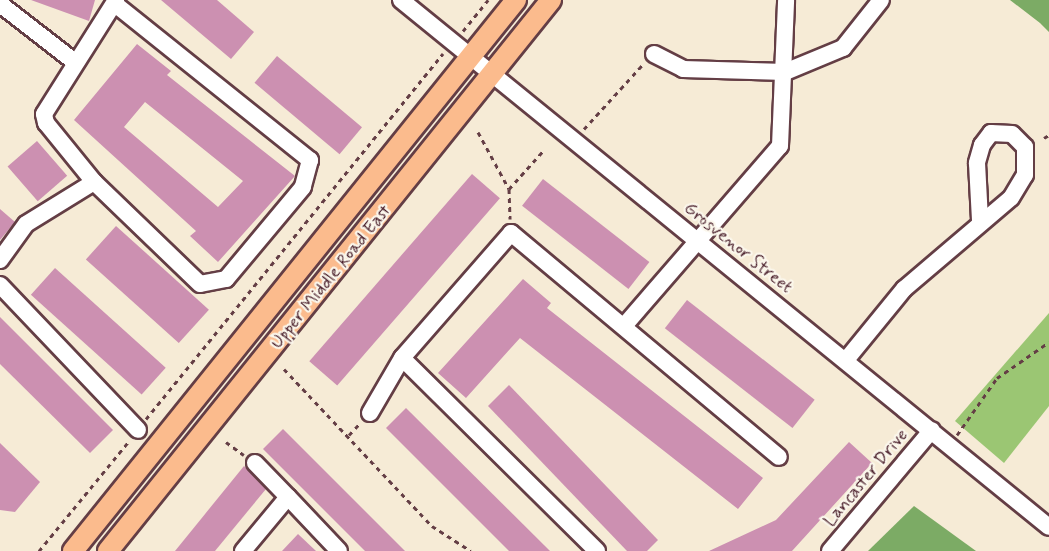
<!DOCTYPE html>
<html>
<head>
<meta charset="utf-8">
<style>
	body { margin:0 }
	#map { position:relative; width:1049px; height:551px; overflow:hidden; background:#f6ebd6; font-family:Mynerve,sans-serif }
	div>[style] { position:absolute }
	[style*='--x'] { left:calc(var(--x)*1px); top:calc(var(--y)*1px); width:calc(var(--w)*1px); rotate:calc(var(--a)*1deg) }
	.green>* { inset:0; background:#9bc673 }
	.forest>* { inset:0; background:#7cab65 }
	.building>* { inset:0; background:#cc90b1; transform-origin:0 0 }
	.path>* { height:3px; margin-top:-1.5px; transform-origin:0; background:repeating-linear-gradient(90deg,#643e45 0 4.5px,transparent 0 9px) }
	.roads { filter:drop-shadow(2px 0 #643e45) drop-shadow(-2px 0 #643e45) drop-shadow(0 2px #643e45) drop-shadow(0 -2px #643e45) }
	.minor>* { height:16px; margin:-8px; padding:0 8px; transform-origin:8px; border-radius:8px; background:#fff }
	.major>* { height:20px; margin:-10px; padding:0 10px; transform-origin:10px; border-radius:10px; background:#fbbb8d }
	span { translate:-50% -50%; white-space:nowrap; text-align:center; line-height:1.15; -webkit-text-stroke:4.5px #fbf7ec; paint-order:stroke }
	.street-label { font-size:18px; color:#4a1f2b }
</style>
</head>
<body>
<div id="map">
	<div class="green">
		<div style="clip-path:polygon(1049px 313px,1049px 406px,1004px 463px,955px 421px)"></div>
	</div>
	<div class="forest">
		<div style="clip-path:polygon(1010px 0,1049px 0,1049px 32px,1040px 23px)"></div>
		<div style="clip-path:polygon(914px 506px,976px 551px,868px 551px)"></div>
	</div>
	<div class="building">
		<div style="clip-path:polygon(31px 0,95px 0,89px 21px)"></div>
		<div style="clip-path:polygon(161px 0,217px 0,254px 32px,231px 59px)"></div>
		<div style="clip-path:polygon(evenodd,137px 44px,171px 71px,167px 75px,295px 176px,218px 262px,190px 236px,196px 231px,74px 120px,137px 44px,145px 102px,243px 181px,218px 207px,124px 127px,145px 102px)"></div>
		<div style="left:277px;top:56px;width:111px;height:35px;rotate:40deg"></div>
		<div style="left:37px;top:141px;width:46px;height:39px;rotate:49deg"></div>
		<div style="left:472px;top:174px;width:37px;height:248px;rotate:41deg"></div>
		<div style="left:543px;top:179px;width:135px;height:34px;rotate:38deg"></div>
		<div style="clip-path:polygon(0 209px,15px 222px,0 240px)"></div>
		<div style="left:116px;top:226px;width:125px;height:45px;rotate:42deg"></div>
		<div style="left:55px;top:268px;width:149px;height:36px;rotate:42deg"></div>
		<div style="clip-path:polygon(523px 279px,551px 303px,547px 308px,763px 478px,738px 509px,520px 338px,466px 398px,438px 373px)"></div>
		<div style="left:687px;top:300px;width:162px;height:36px;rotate:38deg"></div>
		<div style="clip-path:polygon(0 317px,113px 430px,90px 453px,0 364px)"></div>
		<div style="clip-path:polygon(509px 385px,658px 540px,647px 551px,627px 551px,488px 406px)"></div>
		<div style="clip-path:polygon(406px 408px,550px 551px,509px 551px,386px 428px)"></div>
		<div style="clip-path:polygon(283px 429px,405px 551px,365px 551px,263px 449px)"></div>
		<div style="clip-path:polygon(849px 442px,872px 463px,792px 551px,709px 551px,776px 520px)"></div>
		<div style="clip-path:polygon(0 443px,40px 482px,15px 512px,0 510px)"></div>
		<div style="clip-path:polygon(244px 466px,266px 489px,215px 551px,175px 551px)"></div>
		<div style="clip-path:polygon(298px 534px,316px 551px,282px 551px)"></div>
	</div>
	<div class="path">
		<div style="--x:463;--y:31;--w:40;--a:-51"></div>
		<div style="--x:584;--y:129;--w:89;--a:-47.7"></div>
		<div style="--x:478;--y:132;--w:65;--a:61.5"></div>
		<div style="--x:509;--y:189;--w:30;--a:88"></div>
		<div style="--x:1044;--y:138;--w:6;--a:-31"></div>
		<div style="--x:509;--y:189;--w:52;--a:-48.1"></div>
		<div style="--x:284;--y:369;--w:216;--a:46.7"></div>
		<div style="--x:432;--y:526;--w:46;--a:32.7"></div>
		<div style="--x:146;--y:419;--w:471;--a:-50.9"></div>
		<div style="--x:349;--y:435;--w:16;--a:-47"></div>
		<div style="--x:957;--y:435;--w:70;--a:-54.9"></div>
		<div style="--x:997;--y:378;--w:63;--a:-34.7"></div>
		<div style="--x:226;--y:442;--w:22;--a:36"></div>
		<div style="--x:39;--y:551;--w:142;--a:-50.7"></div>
	</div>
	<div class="roads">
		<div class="minor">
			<div style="--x:401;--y:0;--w:835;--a:39.12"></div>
			<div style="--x:0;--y:4;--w:96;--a:37.8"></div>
			<div style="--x:115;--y:4;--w:250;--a:38.7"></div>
			<div style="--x:310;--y:160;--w:28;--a:105"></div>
			<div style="--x:303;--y:187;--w:120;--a:129.9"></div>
			<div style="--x:226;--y:279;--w:26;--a:169"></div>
			<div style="--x:200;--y:284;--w:147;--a:-136.1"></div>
			<div style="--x:94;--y:182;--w:76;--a:-129.1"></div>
			<div style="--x:46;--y:123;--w:9;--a:-103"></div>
			<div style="--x:44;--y:114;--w:135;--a:-57.7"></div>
			<div style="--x:654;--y:54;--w:33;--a:27"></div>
			<div style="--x:683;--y:69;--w:102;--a:1.7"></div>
			<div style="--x:785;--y:72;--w:63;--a:-22.5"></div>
			<div style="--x:843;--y:48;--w:61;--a:-51.6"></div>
			<div style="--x:0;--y:260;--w:44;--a:-54.2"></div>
			<div style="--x:26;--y:224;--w:80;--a:-31.7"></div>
			<div style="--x:0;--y:285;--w:200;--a:46.4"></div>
			<div style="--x:624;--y:326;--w:238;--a:-49.1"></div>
			<div style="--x:780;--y:146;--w:146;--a:-87.6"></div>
			<div style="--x:846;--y:360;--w:92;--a:-50.8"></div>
			<div style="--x:904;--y:289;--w:140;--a:-40.4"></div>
			<div style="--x:1011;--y:198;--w:27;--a:-59"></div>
			<div style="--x:1025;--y:175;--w:28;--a:-90"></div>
			<div style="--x:1025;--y:147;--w:18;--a:-135"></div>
			<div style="--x:1012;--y:134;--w:21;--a:-177"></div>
			<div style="--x:991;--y:133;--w:15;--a:127"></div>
			<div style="--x:982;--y:145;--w:19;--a:106"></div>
			<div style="--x:977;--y:163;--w:58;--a:87"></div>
			<div style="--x:370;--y:413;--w:64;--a:-59.8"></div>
			<div style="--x:255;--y:463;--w:47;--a:45.9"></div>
			<div style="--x:243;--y:551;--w:70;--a:-50.2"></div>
			<div style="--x:288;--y:497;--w:74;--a:46.6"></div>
			<div style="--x:597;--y:551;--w:274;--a:-135.3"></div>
			<div style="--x:402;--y:358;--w:166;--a:-48.9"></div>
			<div style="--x:511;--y:233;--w:349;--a:39.9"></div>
			<div style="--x:830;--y:551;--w:158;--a:-49.9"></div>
		</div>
		<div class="major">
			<div style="--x:73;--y:551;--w:707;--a:-51.2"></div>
			<div style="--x:108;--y:551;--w:707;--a:-51.2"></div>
		</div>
	</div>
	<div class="street-label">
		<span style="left:738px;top:248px;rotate:39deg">Grosvenor Street</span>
		<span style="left:331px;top:277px;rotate:-51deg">Upper Middle Road East</span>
		<span style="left:866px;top:478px;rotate:-50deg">Lancaster Drive</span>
	</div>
</div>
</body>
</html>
